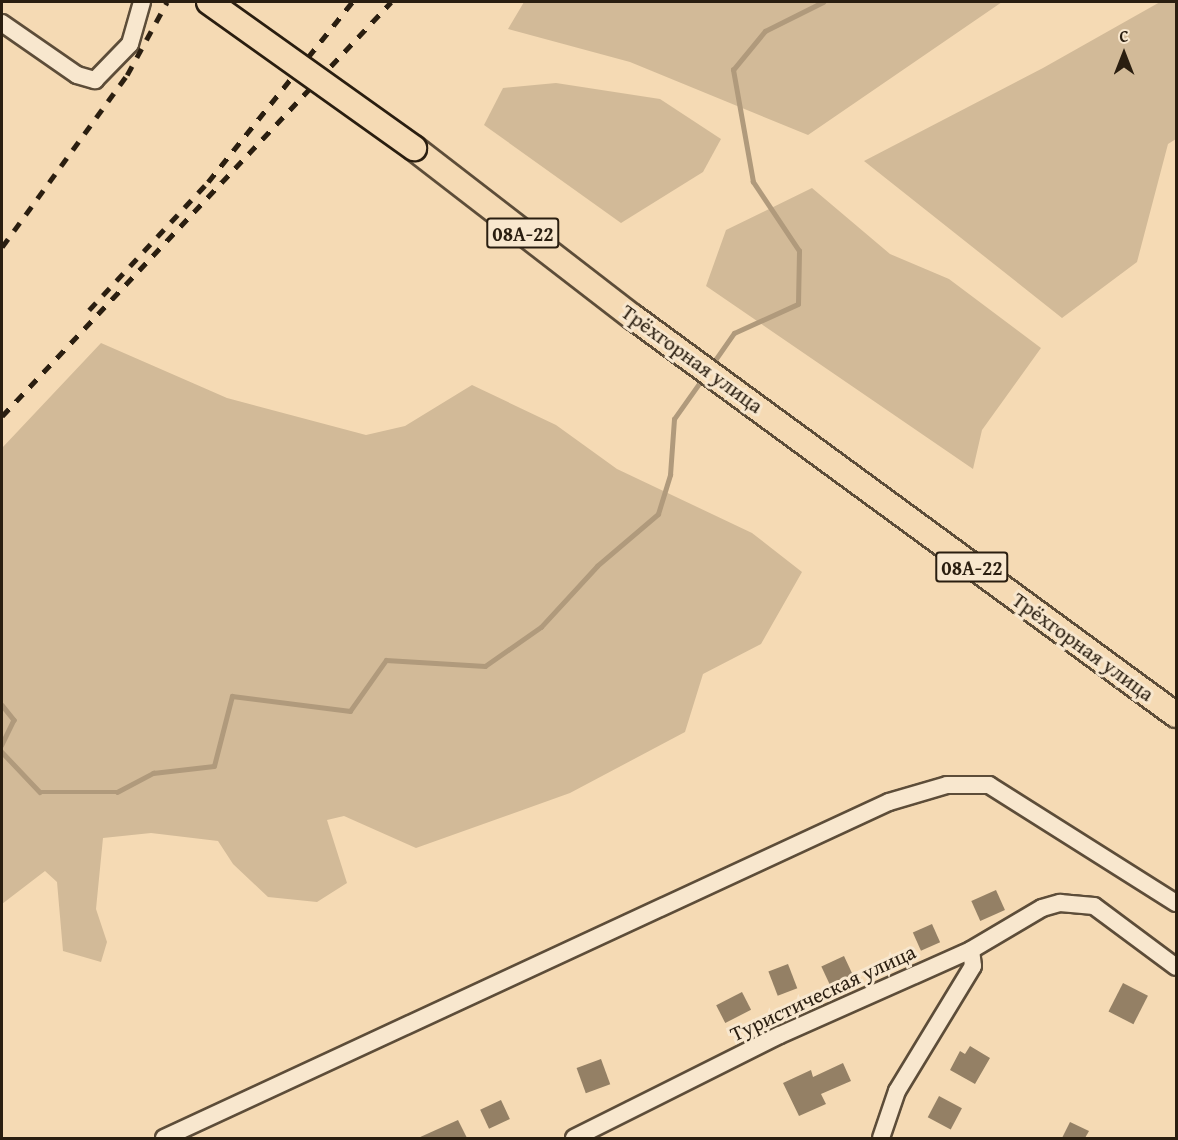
<!DOCTYPE html>
<html>
<head>
<meta charset="utf-8">
<style>
	body { margin:0 }
	#map { position:relative; width:1178px; height:1140px; overflow:hidden; background:#f5dab4; font-family:"Gentium Book Plus",serif }
	div>[style] { position:absolute }
	[style*='--x'] { left:calc(var(--x)*1px); top:calc(var(--y)*1px); width:calc(var(--w)*1px); rotate:calc(var(--a)*1deg) }
	.green>* { inset:0; background:#d2ba98 }
	.stream>* { height:4.5px; margin:-2.25px; padding:0 2.25px; transform-origin:2.25px; border-radius:2.25px; background:#b09a7c }
	.building>* { inset:0; background:#948065; transform-origin:0 0 }
	.roads { filter:drop-shadow(2px 0 #5d4d39) drop-shadow(-2px 0 #5d4d39) drop-shadow(0 2px #5d4d39) drop-shadow(0 -2px #5d4d39) }
	.minor>* { height:16px; margin:-8px; padding:0 8px; transform-origin:8px; border-radius:8px; background:#f8e7ce }
	.highway>* { height:24px; margin:-12px; padding:0 12px; transform-origin:12px; border-radius:12px; background:#f5dab4 }
	.rail>* { height:4.5px; margin-top:-2.25px; transform-origin:0; background:repeating-linear-gradient(90deg,#2a1e10 0 10px,transparent 0 20px) }
	.bridges { filter:drop-shadow(2px 0 #2a1e10) drop-shadow(-2px 0 #2a1e10) drop-shadow(0 2px #2a1e10) drop-shadow(0 -2px #2a1e10) }
	.highway-bridge>* { height:24px; margin:-12px; padding:0 12px; transform-origin:12px; border-radius:12px; background:#f5dab4 }
	span { translate:-50% -50%; white-space:nowrap; text-align:center; line-height:1.15; -webkit-text-stroke:6px #f8e7ce; paint-order:stroke }
	.shield-label span { padding:2px 4px; background:#f8e7ce; border:2px solid; border-radius:4px; -webkit-text-stroke-width:0 }
	.shield-label { font-size:20px; color:#2a1e10; font-weight:700 }
	.street-label { font-size:21px; color:#2a1e10 }
	.frame { position:absolute; inset:0; border:3px solid #2a1e10; pointer-events:none }
	.north { position:absolute; left:1094px; top:24px; width:60px; height:60px; -webkit-text-stroke:4px #f8e7ce; paint-order:stroke; rotate:0deg; font-size:16px; font-weight:700; line-height:24px; text-align:center; color:#2a1e10 }
	.north::after { content:''; display:block; margin:auto; width:21px; height:27px; background:#2a1e10; clip-path:polygon(50% 0,100% 100%,50% 72%,0 100%) }
</style>
</head>
<body>
<div id="map">
	<div class="green">
		<div style="clip-path:polygon(524px 2px,1002px 2px,808px 135px,630px 62px,508px 29px)"></div>
		<div style="clip-path:polygon(1160px 2px,1176px 2px,1176px 139px,1168px 144px,1137px 262px,1062px 318px,864px 161px,1043px 68px)"></div>
		<div style="clip-path:polygon(556px 83px,660px 99px,721px 139px,703px 172px,621px 223px,484px 125px,503px 88px)"></div>
		<div style="clip-path:polygon(812px 188px,890px 254px,949px 279px,1041px 348px,982px 430px,973px 469px,706px 286px,726px 230px)"></div>
		<div style="clip-path:polygon(101px 343px,227px 398px,366px 435px,405px 426px,472px 385px,556px 425px,617px 469px,752px 533px,802px 572px,761px 644px,703px 674px,685px 732px,570px 793px,416px 848px,344px 816px,327px 820px,347px 883px,317px 902px,268px 897px,233px 864px,218px 841px,151px 833px,103px 838px,96px 909px,107px 942px,101px 962px,63px 951px,57px 882px,45px 871px,2px 904px,2px 448px)"></div>
	</div>
	<div class="stream">
		<div style="--x:711;--y:366;--w:40;--a:-55.1"></div>
		<div style="--x:734;--y:333;--w:70;--a:-24.4"></div>
		<div style="--x:798;--y:304;--w:53;--a:-88.9"></div>
		<div style="--x:799;--y:251;--w:83;--a:-123.7"></div>
		<div style="--x:753;--y:182;--w:114;--a:-100.1"></div>
		<div style="--x:733;--y:70;--w:50;--a:-50.6"></div>
		<div style="--x:765;--y:31;--w:65;--a:-26.6"></div>
		<div style="--x:2;--y:705;--w:19;--a:51"></div>
		<div style="--x:14;--y:720;--w:28;--a:116"></div>
		<div style="--x:2;--y:752;--w:55;--a:46.5"></div>
		<div style="--x:40;--y:792;--w:77;--a:0"></div>
		<div style="--x:117;--y:792;--w:41;--a:-27.8"></div>
		<div style="--x:153;--y:773;--w:61;--a:-6.5"></div>
		<div style="--x:214;--y:766;--w:72;--a:-75.6"></div>
		<div style="--x:232;--y:696;--w:119;--a:7.2"></div>
		<div style="--x:350;--y:711;--w:62;--a:-54.8"></div>
		<div style="--x:386;--y:660;--w:99;--a:3.5"></div>
		<div style="--x:485;--y:666;--w:68;--a:-34.9"></div>
		<div style="--x:541;--y:627;--w:83;--a:-47.4"></div>
		<div style="--x:597;--y:566;--w:80;--a:-40.4"></div>
		<div style="--x:658;--y:514;--w:41;--a:-72.9"></div>
		<div style="--x:670;--y:475;--w:56;--a:-85.9"></div>
		<div style="--x:674;--y:419;--w:50;--a:-54.7"></div>
	</div>
	<div class="building">
		<div style="left:996px;top:890px;width:22px;height:27px;rotate:66deg"></div>
		<div style="left:932px;top:924px;width:20px;height:21px;rotate:66deg"></div>
		<div style="left:844px;top:956px;width:21px;height:25px;rotate:65deg"></div>
		<div style="left:788px;top:964px;width:26px;height:21px;rotate:69deg"></div>
		<div style="left:1123px;top:983px;width:28px;height:32px;rotate:27deg"></div>
		<div style="left:742px;top:992px;width:20px;height:29px;rotate:63deg"></div>
		<div style="clip-path:polygon(970px 1046px,990px 1058px,975px 1084px,950px 1070px,960px 1051px,965px 1054px)"></div>
		<div style="left:601px;top:1059px;width:27px;height:26px;rotate:70deg"></div>
		<div style="clip-path:polygon(843px 1063px,851px 1081px,821px 1094px,826px 1104px,799px 1116px,783px 1083px,811px 1070px,813px 1077px)"></div>
		<div style="left:939px;top:1096px;width:26px;height:24px;rotate:28deg"></div>
		<div style="left:501px;top:1100px;width:21px;height:23px;rotate:65deg"></div>
		<div style="clip-path:polygon(458px 1120px,467px 1138px,418px 1138px)"></div>
		<div style="clip-path:polygon(1070px 1122px,1089px 1131px,1085px 1138px,1062px 1138px)"></div>
	</div>
	<div class="roads">
		<div class="minor">
			<div style="--x:2;--y:23;--w:91;--a:34.7"></div>
			<div style="--x:77;--y:75;--w:19;--a:16"></div>
			<div style="--x:95;--y:80;--w:50;--a:-45.8"></div>
			<div style="--x:130;--y:44;--w:44;--a:-74.1"></div>
			<div style="--x:164;--y:1138;--w:799;--a:-24.87"></div>
			<div style="--x:889;--y:802;--w:60;--a:-16.3"></div>
			<div style="--x:947;--y:785;--w:42;--a:0"></div>
			<div style="--x:989;--y:785;--w:221;--a:32.3"></div>
			<div style="--x:574;--y:1138;--w:230;--a:-26.6"></div>
			<div style="--x:780;--y:1035;--w:209;--a:-24"></div>
			<div style="--x:971;--y:950;--w:82;--a:-30.6"></div>
			<div style="--x:1042;--y:908;--w:19;--a:-16"></div>
			<div style="--x:1060;--y:903;--w:34;--a:5"></div>
			<div style="--x:1094;--y:906;--w:102;--a:36.6"></div>
			<div style="--x:881;--y:1138;--w:50;--a:-71.2"></div>
			<div style="--x:897;--y:1091;--w:146;--a:-58.7"></div>
			<div style="--x:973;--y:966;--w:16;--a:-97"></div>
		</div>
		<div class="highway">
			<div style="--x:414;--y:148;--w:277;--a:37.7"></div>
			<div style="--x:633;--y:317;--w:673;--a:36.24"></div>
		</div>
	</div>
	<div class="rail">
		<div style="--x:2;--y:247;--w:213;--a:-54"></div>
		<div style="--x:127;--y:75;--w:83;--a:-61.3"></div>
		<div style="--x:89;--y:310;--w:175;--a:-47.1"></div>
		<div style="--x:208;--y:182;--w:231;--a:-51.3"></div>
		<div style="--x:2;--y:416;--w:568;--a:-46.78"></div>
	</div>
	<div class="bridges">
		<div class="highway-bridge">
			<div style="--x:209;--y:2;--w:252;--a:35.5"></div>
		</div>
	</div>
	<div class="shield-label">
		<span style="left:523px;top:233px">08А-22</span>
		<span style="left:972px;top:567px">08А-22</span>
	</div>
	<div class="street-label">
		<span style="left:692px;top:359px;rotate:36deg">Трёхгорная улица</span>
		<span style="left:1083px;top:647px;rotate:36deg">Трёхгорная улица</span>
		<span style="left:823px;top:993px;rotate:-25deg">Туристическая улица</span>
	</div>
	<div class="frame"></div>
	<div class="north">С</div>
</div>
</body>
</html>
